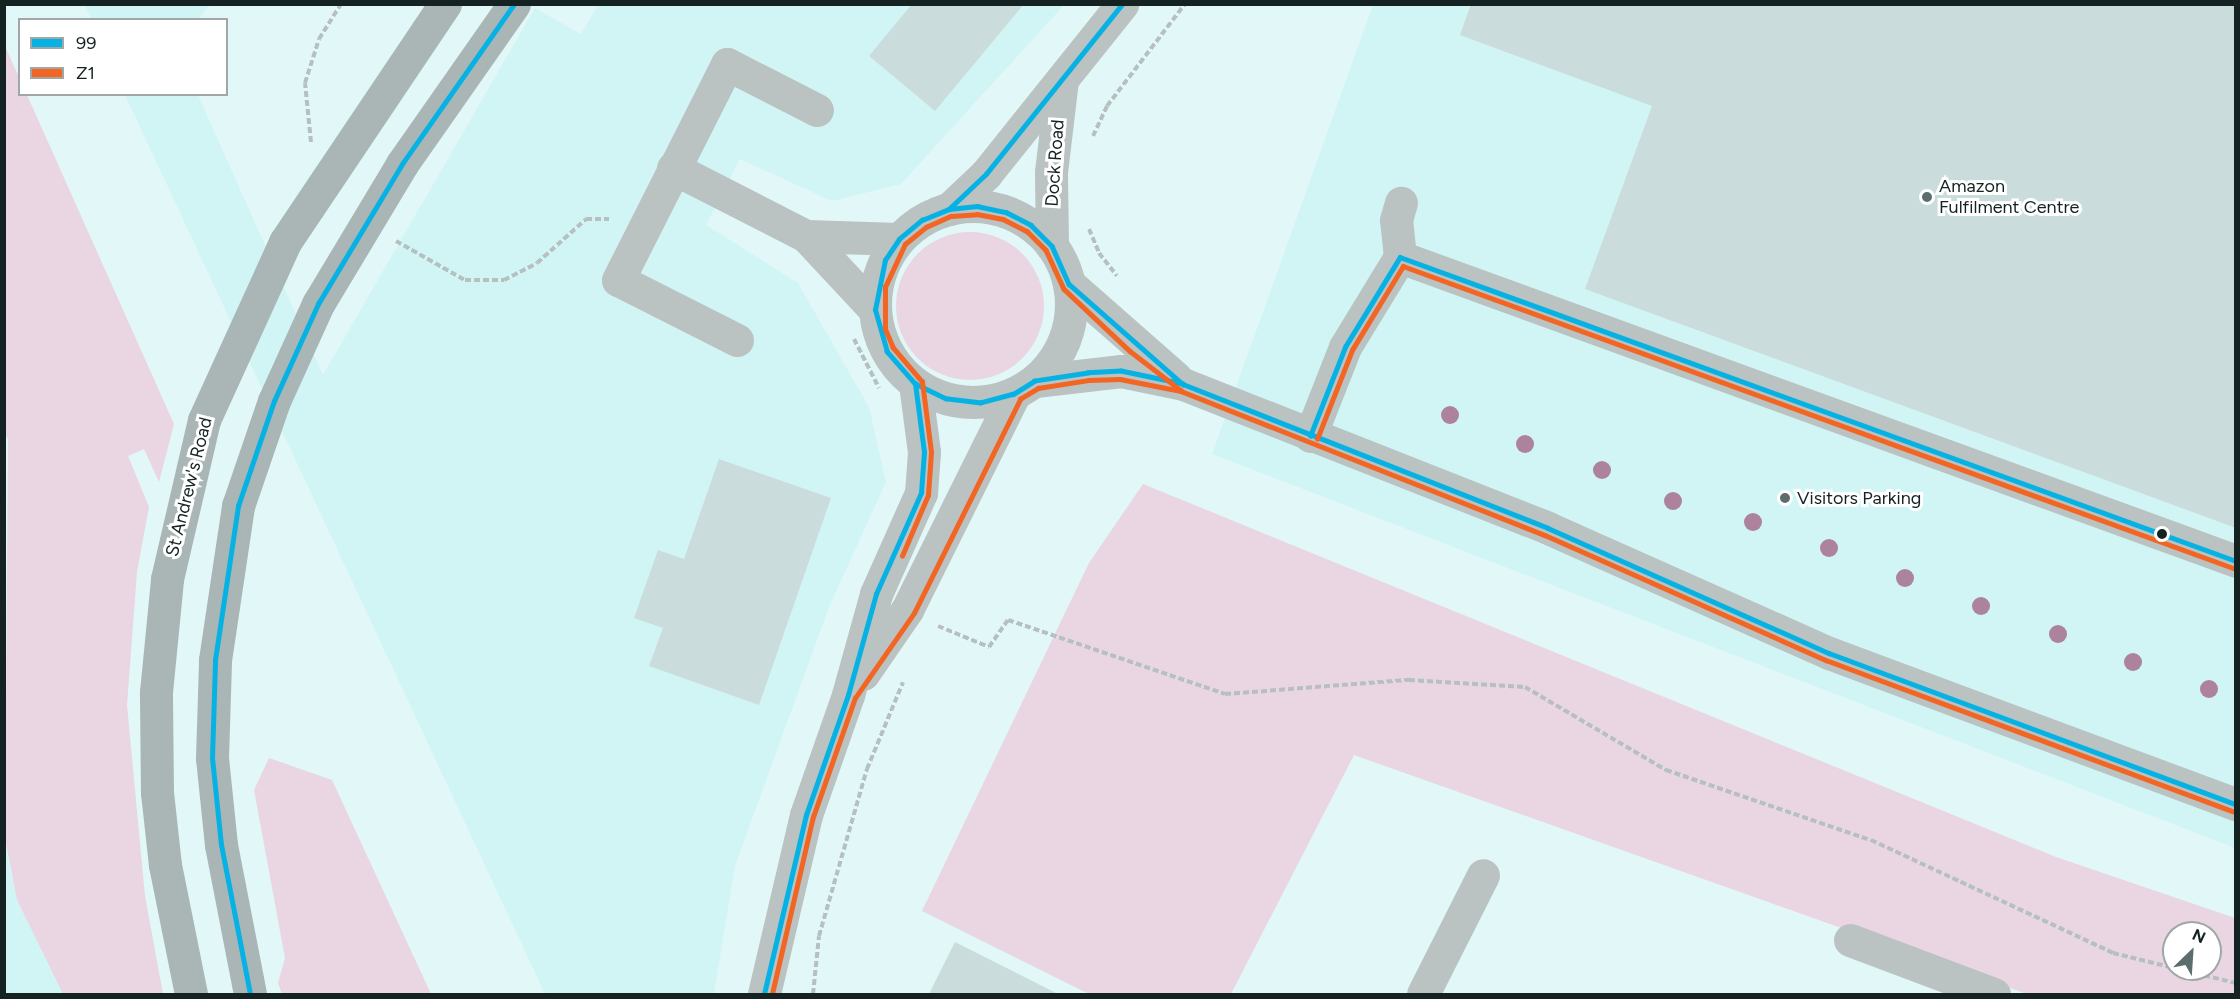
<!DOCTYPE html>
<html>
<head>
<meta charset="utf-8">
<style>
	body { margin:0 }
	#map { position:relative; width:2240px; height:999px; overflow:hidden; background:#e2f7f7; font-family:Figtree,sans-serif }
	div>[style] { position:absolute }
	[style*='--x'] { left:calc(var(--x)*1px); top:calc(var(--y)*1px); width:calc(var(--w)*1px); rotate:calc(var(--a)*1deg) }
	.built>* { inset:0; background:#d1f5f5 }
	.green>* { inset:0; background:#ead5e2 }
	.round { border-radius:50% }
	.building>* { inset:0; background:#cbdcdc }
	.path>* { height:4px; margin-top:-2px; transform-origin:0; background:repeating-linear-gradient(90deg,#b6c0c0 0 6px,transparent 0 9px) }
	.minor>* { height:33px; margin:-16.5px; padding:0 16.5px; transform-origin:16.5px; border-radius:16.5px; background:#bac2c2 }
	.minor>.ring { margin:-16.5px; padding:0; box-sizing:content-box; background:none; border:33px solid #bac2c2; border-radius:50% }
	.highway>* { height:33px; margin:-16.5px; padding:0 16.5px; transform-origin:16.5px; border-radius:16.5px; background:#aab6b6 }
	.bus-1>* { height:4.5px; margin:-2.25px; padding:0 2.25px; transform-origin:2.25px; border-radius:2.25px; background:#06b2e4 }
	.bus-2>* { height:4.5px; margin:-2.25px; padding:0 2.25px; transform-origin:2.25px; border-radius:2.25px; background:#f26522 }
	.trees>* { width:18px; height:18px; margin:-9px; border-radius:50%; background:#ac829d }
	.dots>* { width:16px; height:16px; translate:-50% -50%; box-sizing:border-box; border:3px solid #fff; border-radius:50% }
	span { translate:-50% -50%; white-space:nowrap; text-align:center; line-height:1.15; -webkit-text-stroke:6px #fff; paint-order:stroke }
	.street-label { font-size:18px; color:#142222 }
	.poi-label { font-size:18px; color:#142222 }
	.left { translate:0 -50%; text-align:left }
	.frame { position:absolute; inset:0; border:6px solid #142222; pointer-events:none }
	.legend { position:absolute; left:18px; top:18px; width:210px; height:78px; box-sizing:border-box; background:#fff; border:2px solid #a1a7a7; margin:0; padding:8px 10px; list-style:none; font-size:18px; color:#142222 }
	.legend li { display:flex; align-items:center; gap:12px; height:30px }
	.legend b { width:30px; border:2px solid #a1a7a7 }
	.north { position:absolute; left:2162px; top:921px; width:60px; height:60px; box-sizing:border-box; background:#fff; border:2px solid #a1a7a7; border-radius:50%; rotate:25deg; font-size:16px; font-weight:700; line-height:24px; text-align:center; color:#142222 }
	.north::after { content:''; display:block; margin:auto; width:21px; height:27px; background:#5c6d6d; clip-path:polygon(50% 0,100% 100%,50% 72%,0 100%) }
</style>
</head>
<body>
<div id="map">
	<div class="built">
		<div style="clip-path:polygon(85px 5px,210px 5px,198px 20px,91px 19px)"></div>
		<div style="clip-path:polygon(598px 5px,1064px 5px,901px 184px,832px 201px,740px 159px,706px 225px,798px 283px,869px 407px,886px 482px,829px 607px,735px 866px,714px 994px,545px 994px,125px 95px,198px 95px,323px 375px,535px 8px,581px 34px)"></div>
		<div style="clip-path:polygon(1373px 5px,2235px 5px,2235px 848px,1212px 454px)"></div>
		<div style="clip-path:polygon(4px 839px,17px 900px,63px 994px,5px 994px)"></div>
	</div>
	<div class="green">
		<div style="clip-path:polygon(4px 44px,19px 77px,20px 94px,27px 95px,174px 424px,159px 482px,144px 449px,128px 456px,149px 507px,137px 572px,127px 705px,145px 896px,163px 994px,63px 994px,17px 900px,5px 839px,8px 439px,4px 433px)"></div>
		<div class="round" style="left:896px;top:232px;width:148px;height:148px"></div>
		<div style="clip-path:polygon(evenodd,1143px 484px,2056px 857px,2235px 918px,2235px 994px,2027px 994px,1354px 755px,1231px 994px,1089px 994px,922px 911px,1089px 563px,1143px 484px,2174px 933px,2210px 933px,2210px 969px,2174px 969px,2174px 933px)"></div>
		<div style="clip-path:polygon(269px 758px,332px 780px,431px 994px,282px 994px,278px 983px,285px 958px,254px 790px)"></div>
	</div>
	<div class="building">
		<div style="clip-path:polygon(912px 4px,1024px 4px,935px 111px,869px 56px)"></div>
		<div style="clip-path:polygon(1471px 4px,2236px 4px,2236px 528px,1585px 289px,1652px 106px,1460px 35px)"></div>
		<div style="clip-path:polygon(719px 459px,831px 498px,759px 705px,649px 666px,663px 628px,634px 618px,658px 550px,684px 559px)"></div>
		<div style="clip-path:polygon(955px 942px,1058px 994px,929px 994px)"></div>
	</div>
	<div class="path">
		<div style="--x:1093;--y:136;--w:33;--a:-65"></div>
		<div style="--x:1107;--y:106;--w:128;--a:-52.6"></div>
		<div style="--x:311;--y:142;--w:59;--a:-95.8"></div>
		<div style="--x:305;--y:83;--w:46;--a:-72.3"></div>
		<div style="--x:319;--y:39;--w:41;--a:-57.8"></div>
		<div style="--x:1089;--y:229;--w:26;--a:67"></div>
		<div style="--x:1099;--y:253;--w:29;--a:52"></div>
		<div style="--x:396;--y:241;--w:79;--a:29.5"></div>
		<div style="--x:465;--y:280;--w:39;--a:0"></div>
		<div style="--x:504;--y:280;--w:37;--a:-27"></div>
		<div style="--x:537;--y:263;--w:66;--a:-41.9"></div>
		<div style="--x:586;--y:219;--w:23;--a:0"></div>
		<div style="--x:854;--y:339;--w:55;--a:63"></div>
		<div style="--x:938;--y:626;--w:55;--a:22.4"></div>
		<div style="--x:989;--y:647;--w:33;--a:-55"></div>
		<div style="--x:1008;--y:620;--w:229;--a:18.8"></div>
		<div style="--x:1225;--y:694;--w:185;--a:-4.4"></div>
		<div style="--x:1409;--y:680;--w:116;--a:3.5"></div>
		<div style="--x:1525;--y:687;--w:164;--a:30.5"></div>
		<div style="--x:1666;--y:770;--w:217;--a:18.9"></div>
		<div style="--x:1871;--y:840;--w:267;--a:25"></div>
		<div style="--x:2113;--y:953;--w:63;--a:13.8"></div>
		<div style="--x:2178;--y:969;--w:60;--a:13.6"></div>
		<div style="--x:813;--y:994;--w:58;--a:-84.1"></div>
		<div style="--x:819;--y:936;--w:174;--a:-74"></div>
		<div style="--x:867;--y:769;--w:94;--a:-67.5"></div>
	</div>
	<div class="minor">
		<div style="--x:673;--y:168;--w:149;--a:27.1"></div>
		<div style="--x:806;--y:236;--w:101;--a:47"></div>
		<div class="ring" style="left:875px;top:206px;width:163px;height:163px"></div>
		<div style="--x:949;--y:209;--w:51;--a:-43.4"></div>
		<div style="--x:986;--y:174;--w:218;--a:-51.3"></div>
		<div style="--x:806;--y:236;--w:93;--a:1.8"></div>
		<div style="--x:1052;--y:246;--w:74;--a:-90.8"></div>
		<div style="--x:1051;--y:172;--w:93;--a:-83.2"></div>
		<div style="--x:1400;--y:257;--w:37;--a:-96"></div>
		<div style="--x:1396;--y:220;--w:18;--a:-74"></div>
		<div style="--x:1069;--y:284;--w:142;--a:41.3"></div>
		<div style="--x:737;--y:340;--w:133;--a:-153.2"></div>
		<div style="--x:618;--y:280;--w:242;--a:-63.2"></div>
		<div style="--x:727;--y:64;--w:101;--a:27.1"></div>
		<div style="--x:1035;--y:381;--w:87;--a:-6.6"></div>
		<div style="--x:1121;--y:371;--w:63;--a:11.8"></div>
		<div style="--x:1183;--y:384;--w:392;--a:21.5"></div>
		<div style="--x:1548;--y:528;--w:308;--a:24"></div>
		<div style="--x:1829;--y:653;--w:434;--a:20.4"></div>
		<div style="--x:1310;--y:436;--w:96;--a:-68.5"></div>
		<div style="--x:1345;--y:347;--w:105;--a:-58.6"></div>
		<div style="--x:1400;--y:257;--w:890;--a:19.98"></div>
		<div style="--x:863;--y:674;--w:78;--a:-55.5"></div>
		<div style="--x:907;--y:610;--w:241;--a:-63.6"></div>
		<div style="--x:1850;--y:940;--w:154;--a:20.6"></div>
		<div style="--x:764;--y:994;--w:184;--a:-76.8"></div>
		<div style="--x:806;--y:815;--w:127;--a:-70.7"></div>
		<div style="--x:848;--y:695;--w:105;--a:-74.5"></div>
		<div style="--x:876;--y:594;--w:111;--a:-66"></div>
		<div style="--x:921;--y:493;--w:41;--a:-85.8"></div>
		<div style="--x:924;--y:452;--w:69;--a:-97.5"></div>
		<div style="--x:1423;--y:994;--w:133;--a:-63.2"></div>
	</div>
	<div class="highway">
		<div style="--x:191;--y:994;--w:132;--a:-101.4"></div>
		<div style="--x:165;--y:865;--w:72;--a:-96.3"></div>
		<div style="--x:157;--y:793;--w:101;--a:-90.6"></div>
		<div style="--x:156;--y:692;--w:114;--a:-84.4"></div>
		<div style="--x:167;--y:579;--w:163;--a:-76.9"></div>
		<div style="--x:204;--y:420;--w:196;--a:-65.5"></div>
		<div style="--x:285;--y:242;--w:287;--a:-56.1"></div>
		<div style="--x:250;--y:994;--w:152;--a:-101"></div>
		<div style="--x:221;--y:845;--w:87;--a:-95.9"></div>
		<div style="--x:212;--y:758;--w:98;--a:-88.2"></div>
		<div style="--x:215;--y:660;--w:156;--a:-81.5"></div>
		<div style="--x:238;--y:506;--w:111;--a:-71.1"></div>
		<div style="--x:274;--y:401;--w:107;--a:-65.6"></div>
		<div style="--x:318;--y:304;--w:163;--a:-59"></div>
		<div style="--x:402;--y:164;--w:195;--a:-55"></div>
	</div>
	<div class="bus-1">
		<div style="--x:977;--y:206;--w:30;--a:12"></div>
		<div style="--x:1006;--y:212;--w:28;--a:27"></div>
		<div style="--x:1031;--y:225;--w:30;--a:45"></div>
		<div style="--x:1052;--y:246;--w:42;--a:65.9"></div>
		<div style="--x:1069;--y:284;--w:152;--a:41.3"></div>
		<div style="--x:1183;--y:384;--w:63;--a:-168.2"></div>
		<div style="--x:1121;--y:371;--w:33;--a:177"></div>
		<div style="--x:1088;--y:373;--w:54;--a:171.4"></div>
		<div style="--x:1035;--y:381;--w:25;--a:148"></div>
		<div style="--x:1014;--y:394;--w:34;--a:165"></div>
		<div style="--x:981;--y:403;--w:35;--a:-173"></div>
		<div style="--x:946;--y:399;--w:34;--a:-154"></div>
		<div style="--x:915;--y:384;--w:43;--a:-131.2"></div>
		<div style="--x:887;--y:352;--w:44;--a:-105.9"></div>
		<div style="--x:875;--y:310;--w:51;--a:-78.7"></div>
		<div style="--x:885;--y:260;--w:25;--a:-56"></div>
		<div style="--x:899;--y:239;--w:30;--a:-40"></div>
		<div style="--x:922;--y:220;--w:29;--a:-22"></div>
		<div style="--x:949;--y:209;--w:28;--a:-6"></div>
		<div style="--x:949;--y:209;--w:51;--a:-43.4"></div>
		<div style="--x:986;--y:174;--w:218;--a:-51.3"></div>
		<div style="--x:1183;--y:384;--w:392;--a:21.5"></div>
		<div style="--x:1548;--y:528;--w:308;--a:24"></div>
		<div style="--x:1829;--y:653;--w:434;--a:20.4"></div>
		<div style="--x:1310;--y:436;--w:96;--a:-68.5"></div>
		<div style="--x:1345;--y:347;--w:105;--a:-58.6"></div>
		<div style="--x:1400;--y:257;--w:890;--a:19.98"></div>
		<div style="--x:250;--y:994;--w:152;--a:-101"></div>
		<div style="--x:221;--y:845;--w:87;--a:-95.9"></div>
		<div style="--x:212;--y:758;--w:98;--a:-88.2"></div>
		<div style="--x:215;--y:660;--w:156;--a:-81.5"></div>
		<div style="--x:238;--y:506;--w:111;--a:-71.1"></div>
		<div style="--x:274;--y:401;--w:107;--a:-65.6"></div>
		<div style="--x:318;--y:304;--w:163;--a:-59"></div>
		<div style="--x:402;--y:164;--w:195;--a:-55"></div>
		<div style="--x:764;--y:994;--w:184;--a:-76.8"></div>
		<div style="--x:806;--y:815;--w:127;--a:-70.7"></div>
		<div style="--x:848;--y:695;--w:105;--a:-74.5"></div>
		<div style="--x:876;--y:594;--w:111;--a:-66"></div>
		<div style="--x:921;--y:493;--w:41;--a:-85.8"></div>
		<div style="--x:924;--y:452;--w:69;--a:-97.5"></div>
	</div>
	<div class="bus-2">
		<div style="--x:1317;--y:439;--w:96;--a:-68.5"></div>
		<div style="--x:1352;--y:350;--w:98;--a:-58.7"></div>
		<div style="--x:1403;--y:266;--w:883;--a:19.99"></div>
		<div style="--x:902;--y:556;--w:66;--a:-66.9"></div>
		<div style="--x:928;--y:495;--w:43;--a:-86"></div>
		<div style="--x:931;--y:452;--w:71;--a:-97.3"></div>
		<div style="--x:922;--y:382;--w:45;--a:-130.5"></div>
		<div style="--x:893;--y:348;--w:21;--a:-113"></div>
		<div style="--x:885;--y:329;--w:42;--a:-90"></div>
		<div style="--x:885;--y:287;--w:47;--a:-65.1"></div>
		<div style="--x:905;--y:244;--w:27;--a:-39"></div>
		<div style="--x:926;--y:227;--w:27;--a:-24"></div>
		<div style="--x:951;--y:216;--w:26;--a:-4"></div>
		<div style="--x:977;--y:214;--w:26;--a:11"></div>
		<div style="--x:1003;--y:219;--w:27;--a:27"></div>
		<div style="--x:1027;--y:231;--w:27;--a:45"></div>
		<div style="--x:1046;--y:250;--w:43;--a:65.2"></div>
		<div style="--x:1064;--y:289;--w:91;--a:43.2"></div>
		<div style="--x:1130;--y:351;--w:66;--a:37.6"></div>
		<div style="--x:772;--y:994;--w:182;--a:-77"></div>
		<div style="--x:813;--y:817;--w:126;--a:-70.6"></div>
		<div style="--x:855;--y:698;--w:103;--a:-55.2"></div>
		<div style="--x:914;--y:613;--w:239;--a:-63.6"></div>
		<div style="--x:1020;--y:399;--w:21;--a:-31"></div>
		<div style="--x:1038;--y:388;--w:52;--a:-8.9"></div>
		<div style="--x:1089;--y:380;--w:31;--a:-2"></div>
		<div style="--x:1120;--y:379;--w:62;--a:11.1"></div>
		<div style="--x:1181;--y:391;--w:391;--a:21.6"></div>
		<div style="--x:1545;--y:535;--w:308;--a:24"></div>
		<div style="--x:1826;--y:660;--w:434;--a:20.4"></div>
	</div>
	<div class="trees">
		<div style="left:1450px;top:415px"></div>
		<div style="left:1525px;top:444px"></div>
		<div style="left:1602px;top:470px"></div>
		<div style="left:1673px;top:501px"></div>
		<div style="left:1753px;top:522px"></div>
		<div style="left:1829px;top:548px"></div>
		<div style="left:1905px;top:578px"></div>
		<div style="left:1981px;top:606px"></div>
		<div style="left:2058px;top:634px"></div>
		<div style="left:2133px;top:662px"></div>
		<div style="left:2209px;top:689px"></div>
	</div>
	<div class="dots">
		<div style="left:1927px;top:197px;background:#5c6d6d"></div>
		<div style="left:1785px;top:498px;background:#5c6d6d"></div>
		<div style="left:2162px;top:534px;background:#142222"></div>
	</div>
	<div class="street-label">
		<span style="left:1055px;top:163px;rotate:-86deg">Dock Road</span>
		<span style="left:189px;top:487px;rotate:-76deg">St Andrew's Road</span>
	</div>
	<div class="poi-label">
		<span class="left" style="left:1939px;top:197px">Amazon<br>Fulfilment Centre</span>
		<span class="left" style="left:1797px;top:498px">Visitors Parking</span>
	</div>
	<div class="frame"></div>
	<ul class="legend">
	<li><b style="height:8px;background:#06b2e4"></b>99</li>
	<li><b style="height:8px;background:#f26522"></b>Z1</li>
	</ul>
	<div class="north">N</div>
</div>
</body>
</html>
